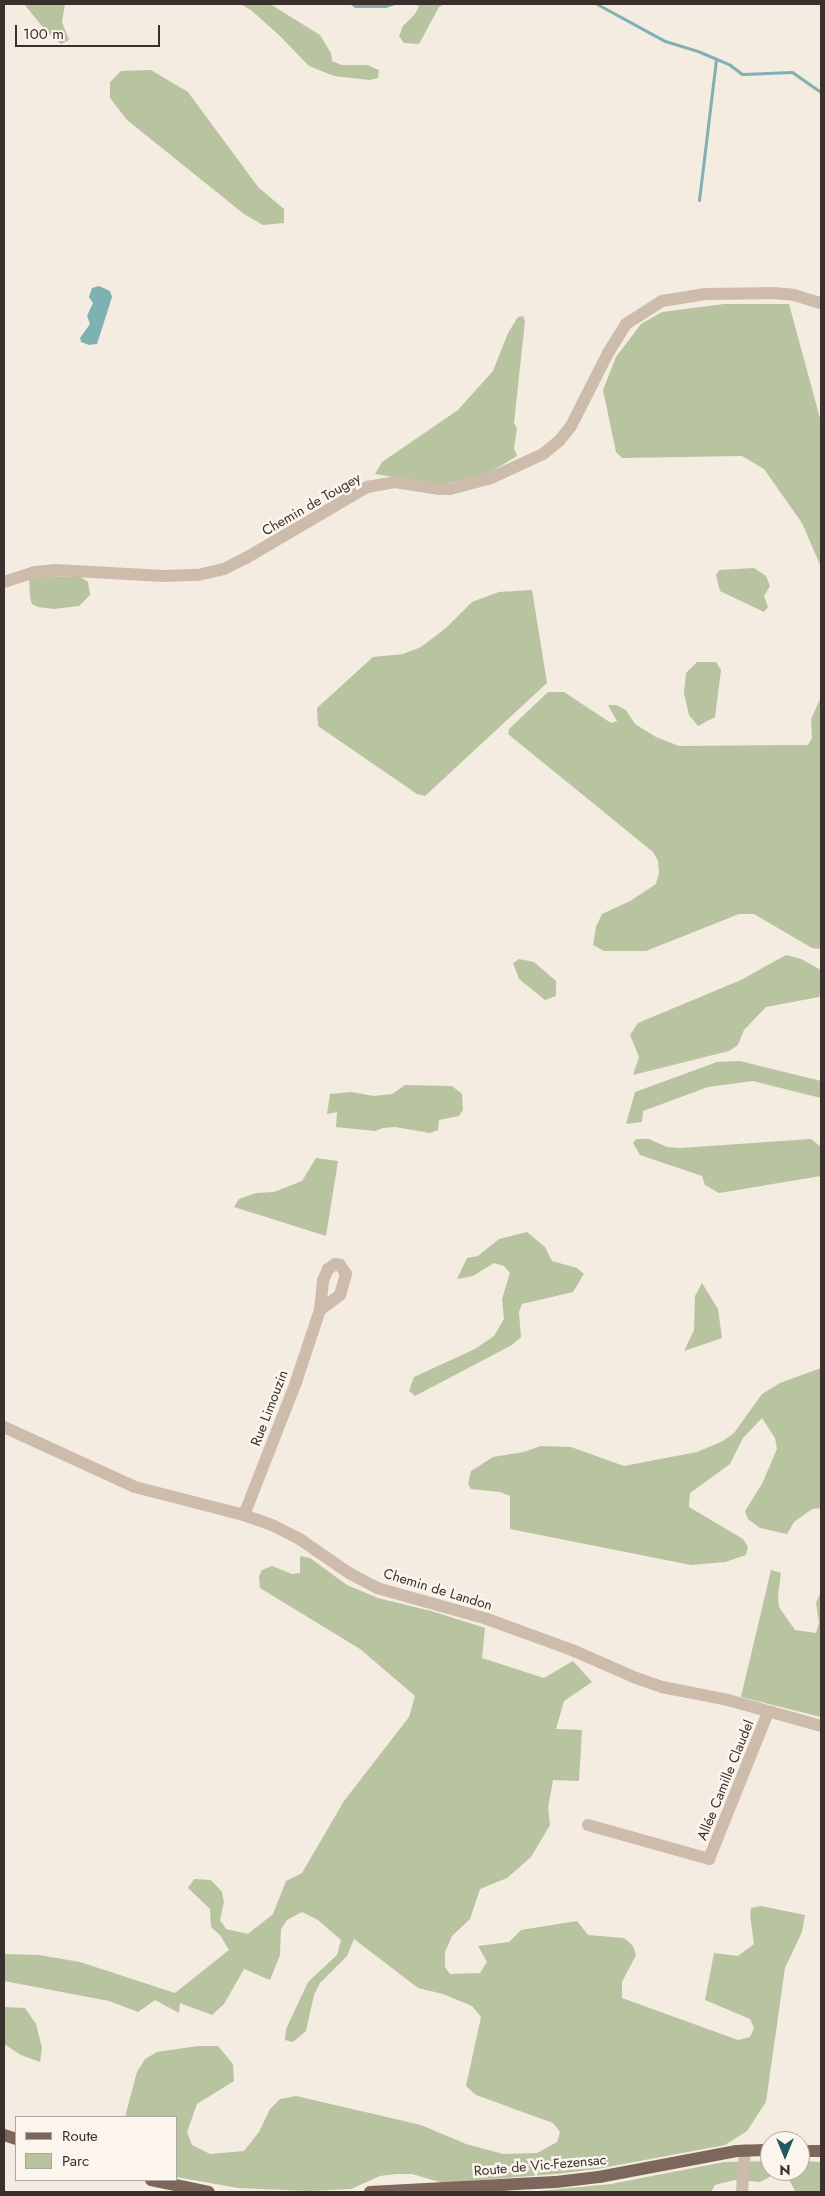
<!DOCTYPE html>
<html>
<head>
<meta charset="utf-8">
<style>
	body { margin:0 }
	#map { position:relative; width:825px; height:2196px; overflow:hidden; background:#f4ebe1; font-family:Jost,sans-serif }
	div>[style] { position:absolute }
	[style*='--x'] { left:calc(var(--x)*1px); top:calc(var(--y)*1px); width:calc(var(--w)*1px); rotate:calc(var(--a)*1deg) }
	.green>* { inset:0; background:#b8c4a0 }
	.water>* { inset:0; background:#7fb0b2 }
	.stream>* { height:3px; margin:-1.5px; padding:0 1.5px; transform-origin:1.5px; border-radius:1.5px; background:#7fb0b2 }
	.minor>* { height:12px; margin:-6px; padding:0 6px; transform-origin:6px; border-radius:6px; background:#cdbbac }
	.major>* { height:12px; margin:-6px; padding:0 6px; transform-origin:6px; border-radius:6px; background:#7d675c }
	span { translate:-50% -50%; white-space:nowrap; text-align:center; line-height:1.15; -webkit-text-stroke:5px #fbf5ee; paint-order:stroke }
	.street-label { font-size:14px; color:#3b302b }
	.frame { position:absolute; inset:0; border:5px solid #3b302b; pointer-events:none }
	.legend { position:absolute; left:15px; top:2116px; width:162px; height:65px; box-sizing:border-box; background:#fbf5ee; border:1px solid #aea6a0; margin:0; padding:6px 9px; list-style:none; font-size:15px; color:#3b302b }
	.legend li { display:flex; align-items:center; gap:10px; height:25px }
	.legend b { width:25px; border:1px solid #aea6a0 }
	.north { position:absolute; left:760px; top:2131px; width:50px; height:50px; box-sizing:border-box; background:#fbf5ee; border:1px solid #aea6a0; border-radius:50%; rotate:180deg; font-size:14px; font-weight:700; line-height:20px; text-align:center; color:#3b302b }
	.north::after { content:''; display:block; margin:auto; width:18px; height:22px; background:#1f5a5e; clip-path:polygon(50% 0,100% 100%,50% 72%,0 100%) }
	.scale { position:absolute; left:15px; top:25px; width:145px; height:22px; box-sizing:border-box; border:2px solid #3b302b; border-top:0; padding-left:6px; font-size:15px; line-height:18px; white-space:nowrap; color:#3b302b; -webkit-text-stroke:4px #fbf5ee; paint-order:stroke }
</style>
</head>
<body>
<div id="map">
	<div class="green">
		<div style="clip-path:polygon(24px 4px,65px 4px,62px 22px,69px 40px,61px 44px,46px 31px)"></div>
		<div style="clip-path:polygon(241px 4px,270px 4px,320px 35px,331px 53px,332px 61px,342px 65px,367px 65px,379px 70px,378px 78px,370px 80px,334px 76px,309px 66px,280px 36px,252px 11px)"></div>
		<div style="clip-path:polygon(413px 4px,444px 4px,439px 7px,419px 44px,404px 43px,399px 36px,403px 26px,415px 14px,419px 6px)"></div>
		<div style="clip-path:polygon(151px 70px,188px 92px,258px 187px,284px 209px,284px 223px,263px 225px,244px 214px,127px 120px,110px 98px,110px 82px,121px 71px)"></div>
		<div style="clip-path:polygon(724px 304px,789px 304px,821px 422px,821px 567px,802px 523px,764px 469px,742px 456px,622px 458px,616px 452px,603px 390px,616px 357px,641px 324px,662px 312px)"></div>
		<div style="clip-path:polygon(523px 316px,525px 321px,514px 423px,517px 429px,514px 448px,517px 456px,489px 473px,456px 482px,435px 484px,375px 474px,382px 462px,458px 410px,493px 371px,508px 333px,518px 317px)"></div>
		<div style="clip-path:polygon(754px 568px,766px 576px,770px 586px,764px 596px,768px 607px,764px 612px,720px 591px,716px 575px,719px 570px)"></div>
		<div style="clip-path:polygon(45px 576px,80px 577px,88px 582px,90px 595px,79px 606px,54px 609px,38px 607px,32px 604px,30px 597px,29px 578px)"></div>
		<div style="clip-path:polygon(532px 590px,547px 683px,425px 796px,417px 794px,318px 726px,317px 708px,373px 657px,403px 654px,421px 647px,446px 628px,472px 602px,499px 592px)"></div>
		<div style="clip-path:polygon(697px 662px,716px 662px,721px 670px,715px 717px,698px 726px,689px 715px,684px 693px,686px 673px)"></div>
		<div style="clip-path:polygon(548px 692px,564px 692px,611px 723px,617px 721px,608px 705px,616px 705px,626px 710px,635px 724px,656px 737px,679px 746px,808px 745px,812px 738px,811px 719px,821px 697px,821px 949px,812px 948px,754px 914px,739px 914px,646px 951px,604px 951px,593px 945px,596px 927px,602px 914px,630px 901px,656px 884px,659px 873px,658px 861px,653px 852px,508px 734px,509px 729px)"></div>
		<div style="clip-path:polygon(786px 955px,801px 959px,821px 970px,821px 994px,819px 997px,766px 1007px,744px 1030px,738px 1045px,729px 1051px,633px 1075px,639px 1057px,630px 1035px,638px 1023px,741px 980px)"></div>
		<div style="clip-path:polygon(519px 959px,534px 962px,556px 981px,556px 996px,545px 1000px,519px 979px,513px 963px)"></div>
		<div style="clip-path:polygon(740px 1061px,821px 1081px,821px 1098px,753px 1081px,708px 1087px,643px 1111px,642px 1122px,626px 1124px,635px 1092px,717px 1062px)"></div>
		<div style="clip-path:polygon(405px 1085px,452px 1086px,462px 1094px,463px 1110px,459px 1116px,439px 1120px,438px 1130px,430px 1133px,395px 1127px,383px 1128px,375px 1131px,336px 1127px,337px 1112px,327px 1114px,330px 1094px,351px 1092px,374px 1096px,392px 1094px)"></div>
		<div style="clip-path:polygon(636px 1139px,649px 1139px,667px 1147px,680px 1148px,811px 1139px,821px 1147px,821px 1176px,719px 1193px,705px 1185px,702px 1176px,640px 1155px,633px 1143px)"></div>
		<div style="clip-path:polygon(316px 1158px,338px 1161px,326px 1236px,234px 1207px,239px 1199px,256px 1193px,274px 1192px,302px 1181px)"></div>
		<div style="clip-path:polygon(527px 1232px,545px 1247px,552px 1261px,577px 1268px,584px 1274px,573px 1292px,522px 1304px,519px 1312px,521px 1337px,512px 1345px,415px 1396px,409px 1391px,414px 1377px,475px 1349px,494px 1336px,504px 1319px,502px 1299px,510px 1273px,504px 1266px,494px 1263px,473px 1276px,457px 1279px,467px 1258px,478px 1256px,499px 1239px)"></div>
		<div style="clip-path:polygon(702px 1283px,718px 1309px,722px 1338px,684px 1351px,694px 1330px,695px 1296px)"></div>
		<div style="clip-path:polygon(821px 1368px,821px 1508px,812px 1509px,794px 1522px,787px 1534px,760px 1528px,748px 1519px,745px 1511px,762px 1484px,777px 1449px,775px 1438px,762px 1418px,743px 1438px,730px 1464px,690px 1493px,689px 1507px,743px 1539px,748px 1547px,746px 1555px,725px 1562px,691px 1565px,510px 1529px,510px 1496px,500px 1492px,471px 1489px,468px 1484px,471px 1471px,493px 1457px,524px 1452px,541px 1446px,571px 1447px,624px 1466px,697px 1452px,723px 1441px,734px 1433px,762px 1394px,780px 1383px)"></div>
		<div style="clip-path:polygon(300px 1556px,310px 1558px,347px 1585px,378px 1598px,431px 1611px,485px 1628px,482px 1658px,544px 1678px,573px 1661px,592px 1682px,564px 1701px,556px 1729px,582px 1730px,579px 1781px,553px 1780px,548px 1808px,550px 1825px,531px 1857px,507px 1878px,480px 1889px,470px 1919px,452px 1936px,445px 1952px,445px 1967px,450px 1974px,480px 1973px,487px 1962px,478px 1946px,509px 1942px,521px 1930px,577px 1921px,588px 1935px,624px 1938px,633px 1946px,636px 1955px,622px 1982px,622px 1998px,738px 2040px,750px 2037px,754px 2028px,750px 2019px,705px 2000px,714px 1953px,738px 1956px,754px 1944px,750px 1915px,751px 1908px,761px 1906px,805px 1915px,802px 1932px,785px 1968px,766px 2102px,747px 2131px,725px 2145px,597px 2169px,556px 2174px,443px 2183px,412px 2174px,396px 2174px,380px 2176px,351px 2189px,310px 2191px,238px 2188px,176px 2177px,176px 2117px,125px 2117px,137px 2072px,145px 2059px,157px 2052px,198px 2046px,218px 2046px,233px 2064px,234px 2081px,197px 2104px,187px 2132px,192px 2145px,210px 2154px,244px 2151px,259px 2132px,270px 2109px,280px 2099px,296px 2096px,421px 2125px,466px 2144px,503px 2154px,537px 2153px,557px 2142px,560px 2132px,553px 2123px,476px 2095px,466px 2086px,481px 2017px,472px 2006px,443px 1994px,418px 1988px,354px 1939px,347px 1956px,320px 1983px,314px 1995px,306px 2031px,293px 2042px,285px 2040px,286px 2029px,308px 1982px,337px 1955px,341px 1940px,318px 1920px,302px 1912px,287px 1920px,281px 1929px,280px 1955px,270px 1980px,244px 1969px,224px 2004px,212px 2015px,180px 2003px,179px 2013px,155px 2000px,138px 2012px,109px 2001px,4px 1981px,4px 1954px,39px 1955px,80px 1962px,175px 1993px,229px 1950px,220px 1935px,211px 1927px,210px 1909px,188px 1888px,194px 1879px,211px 1880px,222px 1892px,224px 1902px,220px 1920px,226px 1929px,248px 1934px,273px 1914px,286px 1881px,302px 1873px,344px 1801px,409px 1717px,415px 1696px,360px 1649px,260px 1588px,259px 1576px,262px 1570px,272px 1566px,292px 1574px,300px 1573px)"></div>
		<div style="clip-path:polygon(771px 1570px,781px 1573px,778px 1596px,779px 1607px,795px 1630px,816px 1633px,819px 1623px,816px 1602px,821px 1592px,821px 1717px,741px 1697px)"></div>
		<div style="clip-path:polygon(4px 2007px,25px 2008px,36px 2024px,42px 2048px,40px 2062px,21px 2055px,4px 2044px)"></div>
		<div style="clip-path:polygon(770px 2161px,770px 2171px,800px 2171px,800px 2161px,821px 2162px,821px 2192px,796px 2192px,787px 2177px,775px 2174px,760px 2182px,735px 2180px,715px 2185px,711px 2192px,528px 2192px,611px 2184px,724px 2162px)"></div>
	</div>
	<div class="water">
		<div style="clip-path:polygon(350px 4px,398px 4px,386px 8px,355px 8px)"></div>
		<div style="clip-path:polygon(99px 286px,110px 291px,112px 297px,97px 344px,89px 345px,81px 342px,80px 338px,90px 324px,87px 316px,93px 303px,89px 297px,92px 288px)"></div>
	</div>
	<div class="stream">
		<div style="--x:597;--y:4;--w:77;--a:28.6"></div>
		<div style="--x:665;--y:41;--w:37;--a:17"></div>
		<div style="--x:700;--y:52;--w:33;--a:23"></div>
		<div style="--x:730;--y:65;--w:15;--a:37"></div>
		<div style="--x:742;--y:74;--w:50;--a:-2.3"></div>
		<div style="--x:792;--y:72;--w:35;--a:35"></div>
		<div style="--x:699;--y:200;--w:142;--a:-83.1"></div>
	</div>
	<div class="minor">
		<div style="--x:4;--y:582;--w:32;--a:-18"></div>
		<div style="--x:34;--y:572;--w:21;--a:-5"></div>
		<div style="--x:55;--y:570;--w:109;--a:3.2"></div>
		<div style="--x:164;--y:576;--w:34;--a:-2"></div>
		<div style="--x:198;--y:575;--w:27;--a:-13"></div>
		<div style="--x:224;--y:569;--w:25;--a:-27"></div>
		<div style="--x:246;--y:558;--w:140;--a:-30.4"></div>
		<div style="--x:367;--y:487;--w:28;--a:-10"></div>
		<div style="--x:395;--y:482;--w:45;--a:9"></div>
		<div style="--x:439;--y:489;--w:11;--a:0"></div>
		<div style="--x:450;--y:489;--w:42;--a:-15"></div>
		<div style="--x:491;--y:478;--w:57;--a:-24.8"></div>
		<div style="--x:543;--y:454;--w:21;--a:-39"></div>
		<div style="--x:559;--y:441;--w:19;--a:-51"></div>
		<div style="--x:571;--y:426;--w:82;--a:-63.1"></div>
		<div style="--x:608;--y:353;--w:34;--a:-58"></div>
		<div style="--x:626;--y:324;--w:43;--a:-32.6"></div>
		<div style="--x:662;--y:301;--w:44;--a:-9.2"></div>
		<div style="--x:705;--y:294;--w:68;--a:-0.8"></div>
		<div style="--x:773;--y:293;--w:21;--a:5"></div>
		<div style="--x:794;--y:295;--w:28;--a:17"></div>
		<div style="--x:4;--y:1427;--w:144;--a:24.6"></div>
		<div style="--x:135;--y:1487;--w:113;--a:14.4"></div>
		<div style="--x:244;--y:1515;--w:32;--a:20"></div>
		<div style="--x:274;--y:1526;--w:30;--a:27"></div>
		<div style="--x:301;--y:1540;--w:58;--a:34.5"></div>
		<div style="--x:349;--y:1573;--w:32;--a:28"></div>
		<div style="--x:377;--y:1588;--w:114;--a:15.7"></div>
		<div style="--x:487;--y:1619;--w:90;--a:20"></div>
		<div style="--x:572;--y:1650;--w:70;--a:23.6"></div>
		<div style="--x:636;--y:1678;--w:28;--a:19"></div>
		<div style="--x:662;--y:1687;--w:67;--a:11.1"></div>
		<div style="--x:728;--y:1700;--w:97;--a:15.6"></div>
		<div style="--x:244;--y:1515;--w:143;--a:-68.6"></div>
		<div style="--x:296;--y:1382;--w:76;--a:-71.6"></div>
		<div style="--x:320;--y:1310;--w:25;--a:-37"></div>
		<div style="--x:340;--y:1295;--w:22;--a:-74"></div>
		<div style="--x:346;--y:1274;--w:11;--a:-124"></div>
		<div style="--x:340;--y:1265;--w:5;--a:-169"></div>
		<div style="--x:335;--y:1264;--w:9;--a:144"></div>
		<div style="--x:328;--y:1269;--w:13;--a:113"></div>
		<div style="--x:323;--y:1281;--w:29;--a:96"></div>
		<div style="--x:588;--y:1825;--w:126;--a:15.7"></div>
		<div style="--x:709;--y:1859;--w:158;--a:-68.1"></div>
		<div style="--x:742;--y:2192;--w:42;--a:-85.9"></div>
	</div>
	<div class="major">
		<div style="--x:4;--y:2135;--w:13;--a:18"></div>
		<div style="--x:800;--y:2151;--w:21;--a:0"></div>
		<div style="--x:151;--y:2180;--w:59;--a:11.7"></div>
		<div style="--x:370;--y:2192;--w:186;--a:-3.1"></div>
		<div style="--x:556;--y:2182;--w:43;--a:-6.6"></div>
		<div style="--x:599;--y:2177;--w:140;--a:-10.7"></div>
		<div style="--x:737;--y:2151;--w:33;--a:-2"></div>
	</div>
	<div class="street-label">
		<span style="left:311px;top:504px;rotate:-30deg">Chemin de Tougey</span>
		<span style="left:269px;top:1408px;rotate:-69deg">Rue Limouzin</span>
		<span style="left:438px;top:1589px;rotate:17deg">Chemin de Landon</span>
		<span style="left:725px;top:1780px;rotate:-68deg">Allée Camille Claudel</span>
		<span style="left:540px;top:2165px;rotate:-5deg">Route de Vic-Fezensac</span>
	</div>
	<div class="frame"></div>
	<ul class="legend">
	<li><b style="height:6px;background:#7d675c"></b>Route</li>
	<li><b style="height:14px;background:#b8c4a0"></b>Parc</li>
	</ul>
	<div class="north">N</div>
	<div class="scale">100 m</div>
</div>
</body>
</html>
